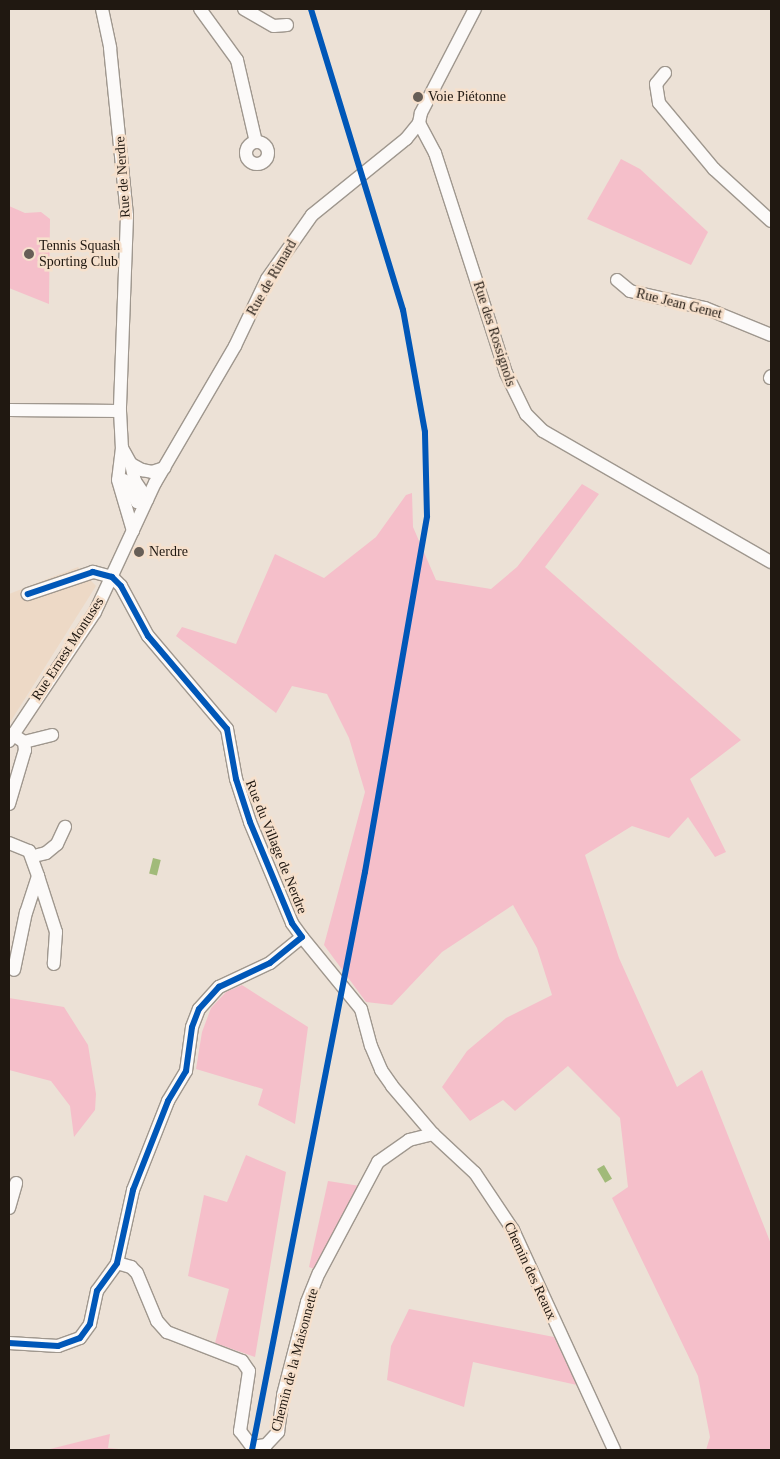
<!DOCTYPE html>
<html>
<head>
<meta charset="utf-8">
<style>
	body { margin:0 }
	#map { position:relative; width:780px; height:1459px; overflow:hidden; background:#ece1d6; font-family:"Times New Roman",serif }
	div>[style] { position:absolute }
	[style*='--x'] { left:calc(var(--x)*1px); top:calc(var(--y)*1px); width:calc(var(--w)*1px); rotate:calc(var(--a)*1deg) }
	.built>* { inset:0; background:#edd9c6 }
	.green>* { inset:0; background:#f5bfca }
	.water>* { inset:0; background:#a1ba79; transform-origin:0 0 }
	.roads { filter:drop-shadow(1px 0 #9f978e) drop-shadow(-1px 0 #9f978e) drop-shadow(0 1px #9f978e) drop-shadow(0 -1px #9f978e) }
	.minor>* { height:12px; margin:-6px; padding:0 6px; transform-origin:6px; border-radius:6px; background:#fcfaf9 }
	.minor>.ring { margin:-6px; padding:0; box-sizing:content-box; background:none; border:12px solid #fcfaf9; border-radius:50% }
	.cycleway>* { height:6px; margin:-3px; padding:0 3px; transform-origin:3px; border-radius:3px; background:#0057b8 }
	.dots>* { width:14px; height:14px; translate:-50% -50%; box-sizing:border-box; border:2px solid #f6e0cc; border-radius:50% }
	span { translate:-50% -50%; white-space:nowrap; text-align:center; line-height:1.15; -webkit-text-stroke:5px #f6e0cc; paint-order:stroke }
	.poi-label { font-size:14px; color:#201811 }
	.left { translate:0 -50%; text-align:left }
	.street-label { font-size:14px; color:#201811 }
	.frame { position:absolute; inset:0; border:10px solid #201811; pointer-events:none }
</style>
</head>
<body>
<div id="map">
	<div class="built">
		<div style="clip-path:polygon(78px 567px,96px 586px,9px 724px,9px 594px)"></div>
	</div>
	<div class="green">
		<div style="clip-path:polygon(621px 159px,640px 169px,708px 232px,691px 265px,587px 219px)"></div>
		<div style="clip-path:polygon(9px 206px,25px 213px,41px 212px,50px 219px,49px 304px,9px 288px)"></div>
		<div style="clip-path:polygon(582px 484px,599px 494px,545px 567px,741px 740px,690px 779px,726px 852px,715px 857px,688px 817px,669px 838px,632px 826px,585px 855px,619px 958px,677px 1087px,702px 1070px,771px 1244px,771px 1450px,706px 1450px,710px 1437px,698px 1376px,612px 1198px,628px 1187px,620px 1118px,568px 1066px,515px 1111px,503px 1100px,470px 1121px,442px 1087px,467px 1051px,506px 1018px,552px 995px,537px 948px,513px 905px,442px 952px,392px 1005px,366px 1002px,324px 945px,365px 792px,349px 738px,327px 694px,292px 686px,276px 713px,176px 636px,182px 627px,236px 644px,275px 554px,324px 578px,376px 537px,406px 495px,412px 493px,413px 527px,436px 580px,491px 589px,517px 567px)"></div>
		<div style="clip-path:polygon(242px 985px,308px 1027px,295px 1124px,258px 1105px,263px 1089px,196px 1069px,202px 1032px,211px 1008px,226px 992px)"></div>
		<div style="clip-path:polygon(9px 998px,64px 1007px,88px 1045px,96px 1094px,95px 1110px,74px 1137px,70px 1106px,51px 1081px,9px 1070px)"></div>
		<div style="clip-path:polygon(246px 1155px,286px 1172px,255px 1357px,215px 1343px,229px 1289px,188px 1276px,204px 1195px,227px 1202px)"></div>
		<div style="clip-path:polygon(328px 1181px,360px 1186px,314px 1269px,309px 1267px)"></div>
		<div style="clip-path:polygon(409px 1309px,554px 1337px,577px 1385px,473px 1362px,464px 1407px,387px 1380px,391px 1346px)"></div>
		<div style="clip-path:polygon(110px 1434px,108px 1448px,129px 1450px,46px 1450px)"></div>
	</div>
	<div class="water">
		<div style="left:153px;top:858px;width:8px;height:16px;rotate:14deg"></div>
		<div style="left:604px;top:1165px;width:16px;height:8px;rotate:60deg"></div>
	</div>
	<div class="roads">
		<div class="minor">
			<div style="--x:102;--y:9;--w:40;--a:78"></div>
			<div style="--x:110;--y:48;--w:169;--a:84.2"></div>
			<div style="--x:127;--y:216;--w:195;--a:92.1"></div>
			<div style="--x:120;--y:411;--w:37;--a:87"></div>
			<div style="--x:122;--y:448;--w:18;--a:61"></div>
			<div style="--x:131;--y:464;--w:13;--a:29"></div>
			<div style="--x:142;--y:470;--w:10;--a:11"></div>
			<div style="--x:152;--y:472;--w:13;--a:-18"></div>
			<div style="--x:200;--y:9;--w:63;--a:54"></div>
			<div style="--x:237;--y:60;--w:84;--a:77"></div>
			<div style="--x:244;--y:9;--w:34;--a:30"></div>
			<div style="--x:274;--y:26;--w:13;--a:-4"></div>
			<div style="--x:665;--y:73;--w:14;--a:129"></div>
			<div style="--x:656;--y:84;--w:19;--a:81"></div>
			<div style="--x:659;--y:103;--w:86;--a:50.2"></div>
			<div style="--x:714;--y:169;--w:77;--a:42.4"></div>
			<div style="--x:419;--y:123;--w:34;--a:62"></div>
			<div style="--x:435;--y:153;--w:231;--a:72.1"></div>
			<div style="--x:506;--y:373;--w:46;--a:64"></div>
			<div style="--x:526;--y:414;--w:24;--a:45"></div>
			<div style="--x:543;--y:431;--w:263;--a:29.9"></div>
			<div class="ring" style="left:246px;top:142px;width:10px;height:10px"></div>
			<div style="--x:617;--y:280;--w:17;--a:40"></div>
			<div style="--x:630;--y:291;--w:77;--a:12.8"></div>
			<div style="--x:705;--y:308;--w:71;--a:22.2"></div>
			<div style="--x:770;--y:378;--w:2;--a:-63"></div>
			<div style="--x:9;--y:410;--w:111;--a:0.5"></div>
			<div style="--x:122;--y:448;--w:32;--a:97"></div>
			<div style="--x:118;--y:480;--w:53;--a:73.6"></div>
			<div style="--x:131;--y:464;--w:17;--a:77"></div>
			<div style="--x:135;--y:481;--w:22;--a:56"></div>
			<div style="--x:124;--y:480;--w:26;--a:59"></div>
			<div style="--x:137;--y:502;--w:10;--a:-17"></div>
			<div style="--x:9;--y:741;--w:155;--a:-56.3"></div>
			<div style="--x:95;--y:612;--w:142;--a:-65.1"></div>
			<div style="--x:155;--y:483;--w:159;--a:-59.7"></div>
			<div style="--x:235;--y:346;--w:74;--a:-64.5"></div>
			<div style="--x:267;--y:279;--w:78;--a:-54.9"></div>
			<div style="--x:312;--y:215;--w:121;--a:-39"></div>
			<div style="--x:406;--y:139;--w:21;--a:-51"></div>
			<div style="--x:419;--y:123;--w:10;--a:-79"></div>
			<div style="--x:421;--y:113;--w:117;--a:-62.6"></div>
			<div style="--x:24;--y:742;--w:29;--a:-14"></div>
			<div style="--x:9;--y:804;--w:56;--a:-73.5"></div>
			<div style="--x:25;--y:750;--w:8;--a:-97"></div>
			<div style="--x:24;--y:742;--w:14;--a:-146"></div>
			<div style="--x:9;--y:843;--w:22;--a:22"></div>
			<div style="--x:29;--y:851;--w:27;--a:70"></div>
			<div style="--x:38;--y:876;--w:38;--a:108"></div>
			<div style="--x:26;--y:912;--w:59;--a:101.7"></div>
			<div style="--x:34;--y:856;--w:12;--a:-14"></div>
			<div style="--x:46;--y:853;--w:14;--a:-39"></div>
			<div style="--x:57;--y:844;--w:19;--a:-65"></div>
			<div style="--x:38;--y:876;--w:59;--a:72.2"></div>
			<div style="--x:56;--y:932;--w:32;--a:94"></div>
			<div style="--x:302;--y:937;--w:93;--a:50.7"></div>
			<div style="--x:361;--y:1009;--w:38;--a:75"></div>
			<div style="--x:371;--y:1046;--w:26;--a:67"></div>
			<div style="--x:381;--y:1070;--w:19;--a:55"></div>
			<div style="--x:392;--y:1086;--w:63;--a:49.5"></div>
			<div style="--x:433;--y:1134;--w:57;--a:42.9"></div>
			<div style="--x:475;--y:1173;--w:69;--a:56.3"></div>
			<div style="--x:513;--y:1230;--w:242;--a:65.3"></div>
			<div style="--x:9;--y:1208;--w:26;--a:-74"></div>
			<div style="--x:117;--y:1263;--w:15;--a:16"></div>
			<div style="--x:131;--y:1267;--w:8;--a:45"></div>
			<div style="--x:137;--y:1273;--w:52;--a:67.4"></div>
			<div style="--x:157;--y:1321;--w:15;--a:48"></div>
			<div style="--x:167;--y:1332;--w:80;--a:21.1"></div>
			<div style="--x:242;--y:1361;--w:12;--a:55"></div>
			<div style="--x:249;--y:1371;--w:61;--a:98.5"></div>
			<div style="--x:240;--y:1431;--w:20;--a:53"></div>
			<div style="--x:252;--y:1447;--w:14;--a:-8"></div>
			<div style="--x:266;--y:1445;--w:18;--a:-47"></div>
			<div style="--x:278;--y:1432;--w:37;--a:-82"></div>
			<div style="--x:283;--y:1395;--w:96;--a:-75.5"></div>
			<div style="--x:307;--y:1302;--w:31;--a:-68"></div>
			<div style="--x:319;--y:1273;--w:126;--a:-62"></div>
			<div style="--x:378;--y:1162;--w:38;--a:-35"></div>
			<div style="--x:409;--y:1140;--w:25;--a:-14"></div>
			<div style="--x:9;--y:1343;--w:49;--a:3.5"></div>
			<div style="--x:58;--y:1346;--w:23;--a:-20"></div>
			<div style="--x:80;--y:1338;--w:17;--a:-54"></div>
			<div style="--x:90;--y:1324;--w:34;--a:-78"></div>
			<div style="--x:97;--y:1291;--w:34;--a:-54"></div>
			<div style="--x:117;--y:1263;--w:75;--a:-77.6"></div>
			<div style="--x:133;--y:1190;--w:96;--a:-68.5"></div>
			<div style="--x:168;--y:1101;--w:35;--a:-59"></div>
			<div style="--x:186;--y:1071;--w:44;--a:-82.2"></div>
			<div style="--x:192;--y:1027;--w:19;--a:-69"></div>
			<div style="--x:199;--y:1009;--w:30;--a:-48"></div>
			<div style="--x:219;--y:987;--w:56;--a:-25.2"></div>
			<div style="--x:270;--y:963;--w:41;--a:-39.1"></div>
			<div style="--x:302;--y:937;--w:17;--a:-126"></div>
			<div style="--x:292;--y:923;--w:109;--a:-112.6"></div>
			<div style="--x:250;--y:822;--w:45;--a:-108"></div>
			<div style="--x:236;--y:779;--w:51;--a:-100.2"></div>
			<div style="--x:227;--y:729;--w:122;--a:-130.3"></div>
			<div style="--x:148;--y:636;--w:57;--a:-118.4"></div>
			<div style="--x:121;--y:586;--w:13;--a:-135"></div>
			<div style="--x:112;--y:577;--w:20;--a:-165"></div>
			<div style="--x:93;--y:572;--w:69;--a:161.3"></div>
		</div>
	</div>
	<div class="cycleway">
		<div style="--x:9;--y:1343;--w:49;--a:3.5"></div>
		<div style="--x:58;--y:1346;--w:23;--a:-20"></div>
		<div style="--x:80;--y:1338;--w:17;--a:-54"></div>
		<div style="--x:90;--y:1324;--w:34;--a:-78"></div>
		<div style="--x:97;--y:1291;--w:34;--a:-54"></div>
		<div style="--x:117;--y:1263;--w:75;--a:-77.6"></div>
		<div style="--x:133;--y:1190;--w:96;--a:-68.5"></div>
		<div style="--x:168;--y:1101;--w:35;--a:-59"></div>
		<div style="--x:186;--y:1071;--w:44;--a:-82.2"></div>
		<div style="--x:192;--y:1027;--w:19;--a:-69"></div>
		<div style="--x:199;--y:1009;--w:30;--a:-48"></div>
		<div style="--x:219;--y:987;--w:56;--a:-25.2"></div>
		<div style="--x:270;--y:963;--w:41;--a:-39.1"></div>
		<div style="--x:302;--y:937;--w:17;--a:-126"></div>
		<div style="--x:292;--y:923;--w:109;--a:-112.6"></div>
		<div style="--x:250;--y:822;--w:45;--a:-108"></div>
		<div style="--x:236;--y:779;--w:51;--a:-100.2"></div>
		<div style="--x:227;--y:729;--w:122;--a:-130.3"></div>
		<div style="--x:148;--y:636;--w:57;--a:-118.4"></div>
		<div style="--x:121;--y:586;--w:13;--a:-135"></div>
		<div style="--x:112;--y:577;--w:20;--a:-165"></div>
		<div style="--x:93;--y:572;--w:69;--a:161.3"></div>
		<div style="--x:252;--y:1450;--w:589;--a:-78.94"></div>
		<div style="--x:365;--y:872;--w:361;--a:-80.1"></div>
		<div style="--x:427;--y:516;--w:84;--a:-91.4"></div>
		<div style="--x:425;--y:432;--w:124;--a:-100.2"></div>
		<div style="--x:403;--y:310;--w:315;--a:-107"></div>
	</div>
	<div class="dots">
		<div style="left:418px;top:97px;background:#675e56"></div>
		<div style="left:29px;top:254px;background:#675e56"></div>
		<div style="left:139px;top:552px;background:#675e56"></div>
	</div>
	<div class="poi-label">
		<span class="left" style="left:428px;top:97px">Voie Piétonne</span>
		<span class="left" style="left:39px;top:254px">Tennis Squash<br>Sporting Club</span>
		<span class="left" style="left:149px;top:552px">Nerdre</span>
	</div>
	<div class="street-label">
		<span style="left:123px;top:177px;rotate:-94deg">Rue de Nerdre</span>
		<span style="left:272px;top:278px;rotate:-60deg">Rue de Rimard</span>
		<span style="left:679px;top:304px;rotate:14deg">Rue Jean Genet</span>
		<span style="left:494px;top:334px;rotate:72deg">Rue des Rossignols</span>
		<span style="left:68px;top:649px;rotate:-57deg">Rue Ernest Montuses</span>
		<span style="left:276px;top:847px;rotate:68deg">Rue du Village de Nerdre</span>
		<span style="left:530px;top:1271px;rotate:65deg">Chemin des Reaux</span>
		<span style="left:295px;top:1360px;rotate:-75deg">Chemin de la Maisonnette</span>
	</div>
	<div class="frame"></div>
</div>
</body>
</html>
